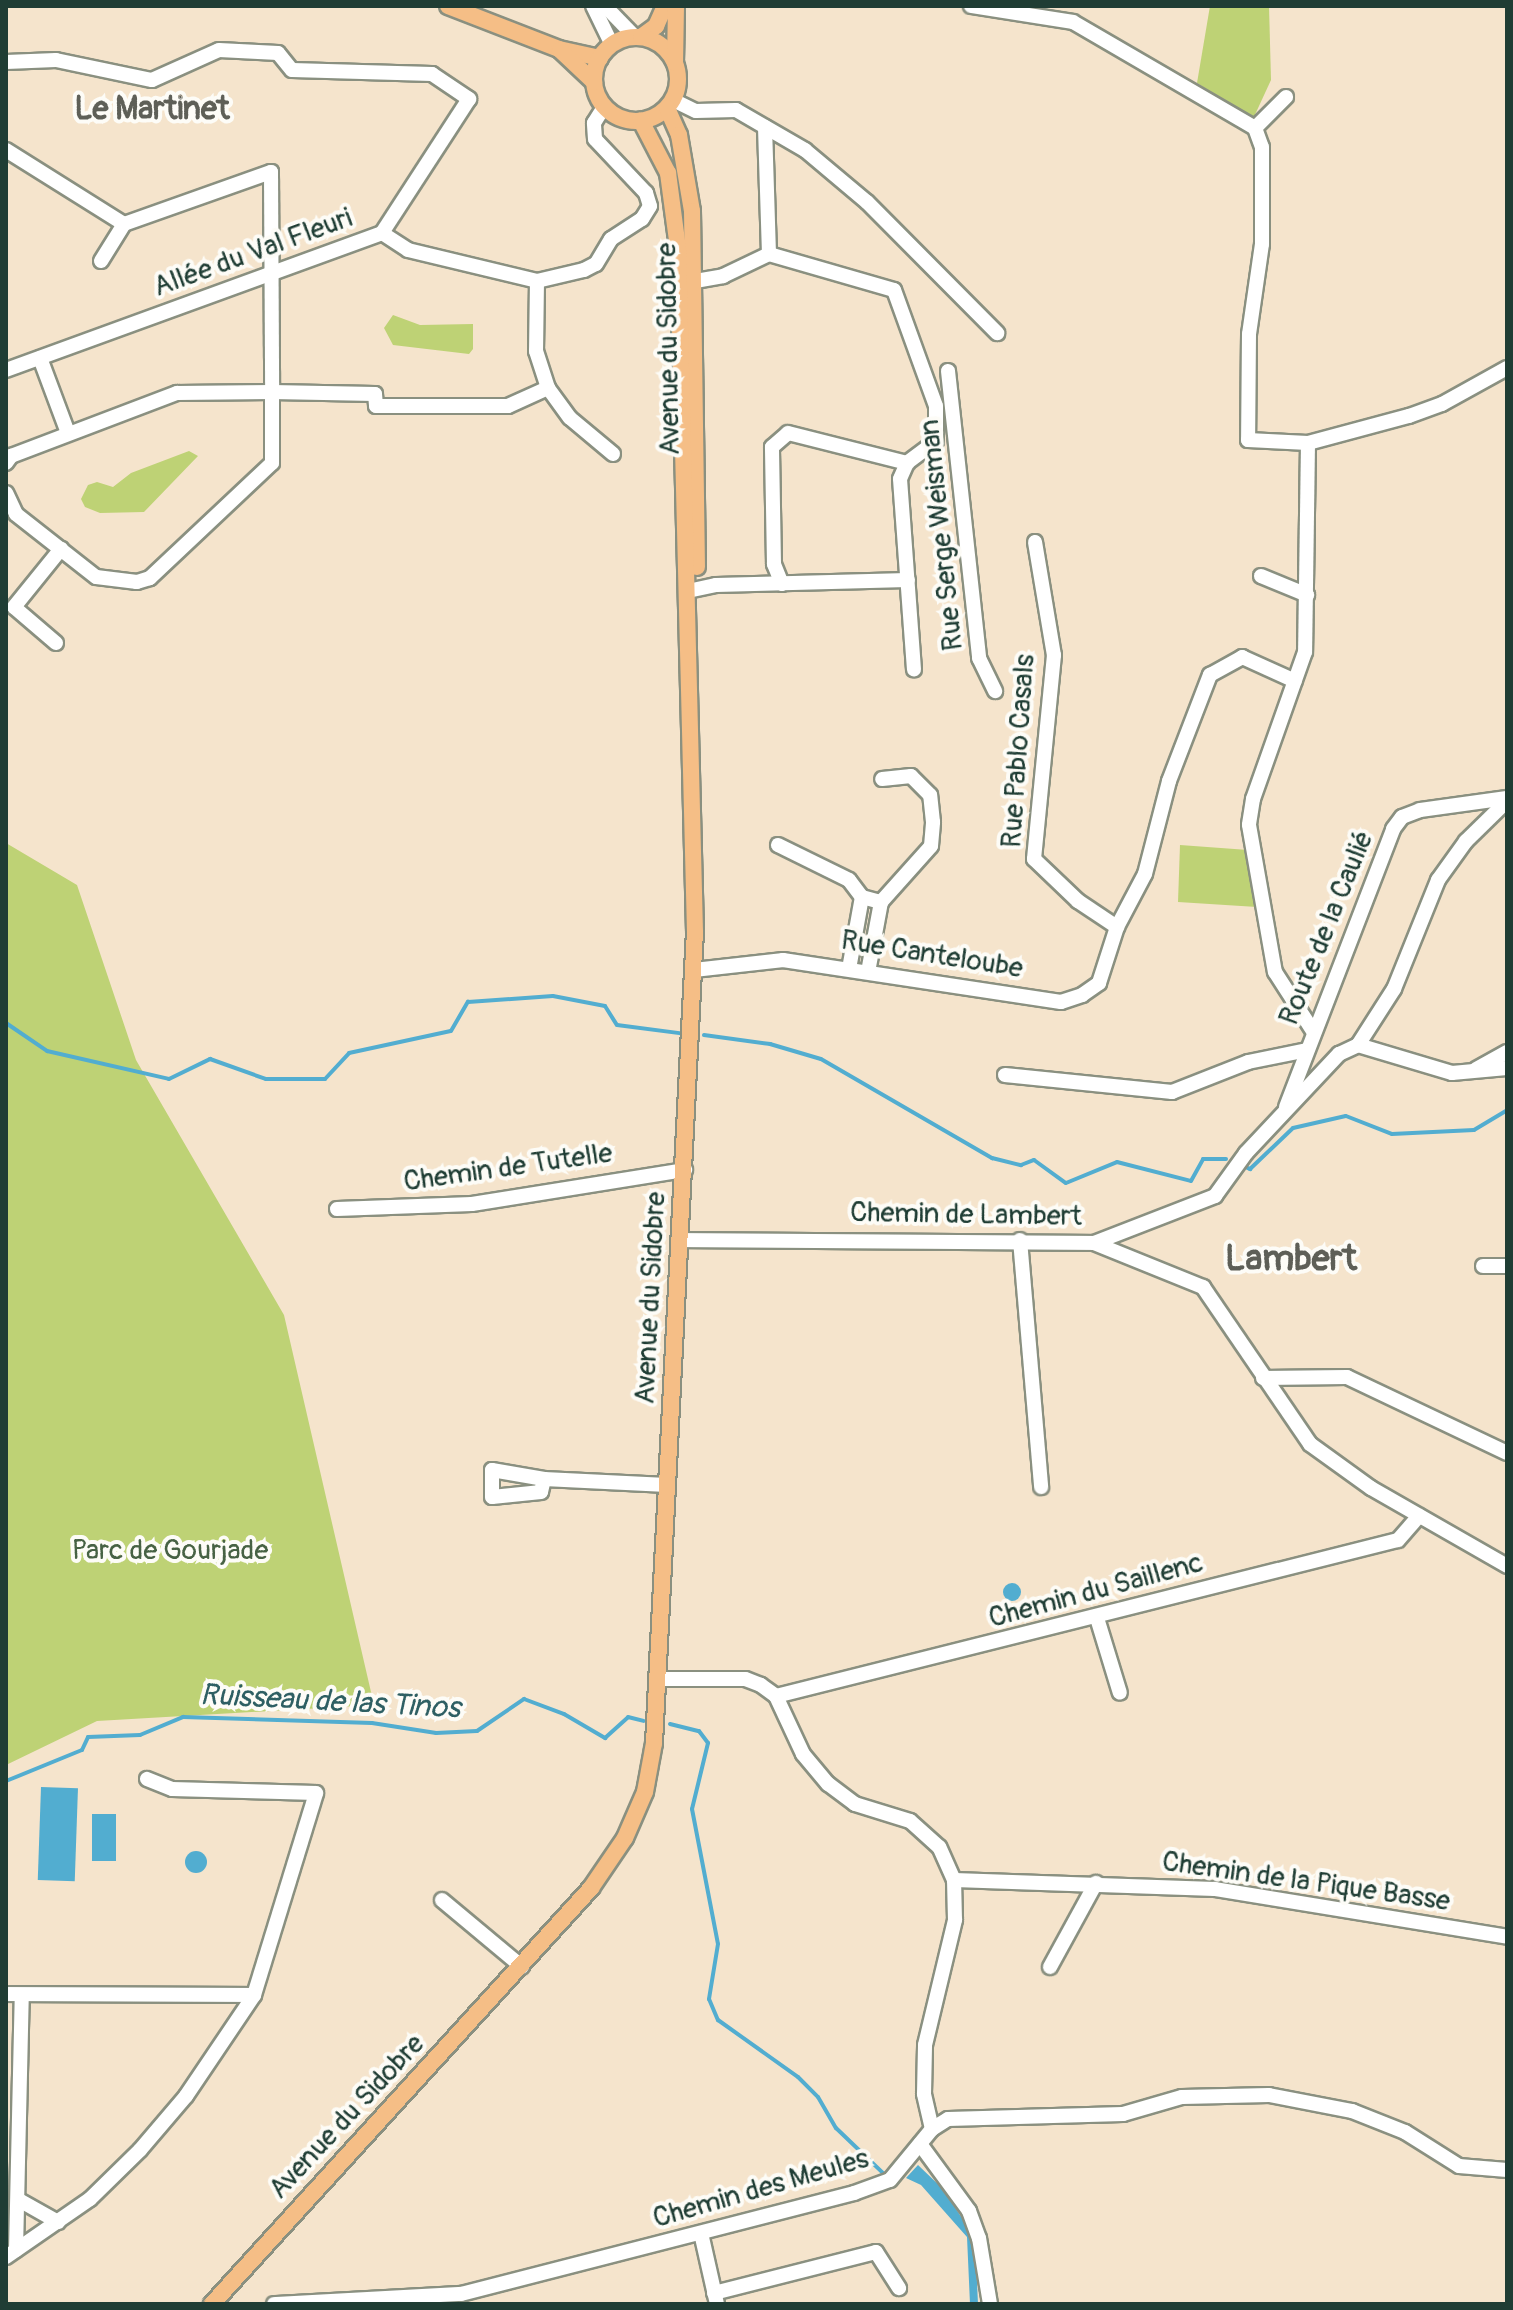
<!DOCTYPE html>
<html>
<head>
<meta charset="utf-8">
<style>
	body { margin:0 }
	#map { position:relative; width:1513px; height:2310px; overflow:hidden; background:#f5e4cc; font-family:Pangolin,sans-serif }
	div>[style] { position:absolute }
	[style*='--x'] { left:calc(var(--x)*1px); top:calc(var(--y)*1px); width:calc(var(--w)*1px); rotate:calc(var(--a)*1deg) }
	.green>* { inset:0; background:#bed275 }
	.water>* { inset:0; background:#52add0; transform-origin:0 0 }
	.round { border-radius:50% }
	.stream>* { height:4px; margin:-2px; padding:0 2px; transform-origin:2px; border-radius:2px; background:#52add0 }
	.roads { filter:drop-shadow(2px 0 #8a9080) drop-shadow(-2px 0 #8a9080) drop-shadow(0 2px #8a9080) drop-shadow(0 -2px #8a9080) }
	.minor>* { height:14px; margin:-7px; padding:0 7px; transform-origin:7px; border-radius:7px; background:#fff }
	.major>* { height:16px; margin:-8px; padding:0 8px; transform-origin:8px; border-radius:8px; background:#f5be86 }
	.major>.ring { margin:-8px; padding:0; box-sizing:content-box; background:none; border:16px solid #f5be86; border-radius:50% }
	span { translate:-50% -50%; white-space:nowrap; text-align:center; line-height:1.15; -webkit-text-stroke:8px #fdfcf7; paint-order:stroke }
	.street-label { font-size:28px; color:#1f3d34 }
	.park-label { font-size:28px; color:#476244 }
	.water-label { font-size:30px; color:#2e5f63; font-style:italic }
	.quarter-label { font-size:32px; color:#5e5f57; font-weight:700 }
	.district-label { font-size:36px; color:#5e5f57; font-weight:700 }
	.frame { position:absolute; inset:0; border:8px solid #1f3d34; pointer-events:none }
</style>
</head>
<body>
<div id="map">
	<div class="green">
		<div style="clip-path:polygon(1210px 6px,1269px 6px,1271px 80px,1253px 119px,1197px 83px)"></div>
		<div style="clip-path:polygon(393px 315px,420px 325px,473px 324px,473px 349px,469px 354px,393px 345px,384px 328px)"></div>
		<div style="clip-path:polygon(189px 451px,198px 456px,144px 512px,100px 513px,85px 507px,81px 499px,88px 485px,97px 482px,113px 487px,131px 473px)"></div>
		<div style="clip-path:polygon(6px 843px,77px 885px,136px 1060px,284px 1315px,374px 1705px,97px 1721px,6px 1765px)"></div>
		<div style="clip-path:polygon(1180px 845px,1248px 850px,1257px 907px,1178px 902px)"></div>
	</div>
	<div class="water">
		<div class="round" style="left:1003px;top:1583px;width:18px;height:18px"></div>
		<div style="left:41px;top:1787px;width:37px;height:93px;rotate:2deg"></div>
		<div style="left:92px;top:1814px;width:24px;height:47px"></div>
		<div class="round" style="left:185px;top:1851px;width:22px;height:22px"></div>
		<div style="clip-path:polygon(918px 2165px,943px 2189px,975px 2238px,978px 2304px,970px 2304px,967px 2237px,921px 2185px,906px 2178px)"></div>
	</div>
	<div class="stream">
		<div style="--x:6;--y:1023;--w:50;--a:34.3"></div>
		<div style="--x:47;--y:1051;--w:125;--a:12.9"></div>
		<div style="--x:169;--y:1079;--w:46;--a:-26"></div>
		<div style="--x:210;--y:1059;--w:59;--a:19.7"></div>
		<div style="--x:266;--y:1079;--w:59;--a:0"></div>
		<div style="--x:325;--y:1079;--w:35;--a:-47"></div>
		<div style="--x:349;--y:1053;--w:104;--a:-12.2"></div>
		<div style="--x:451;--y:1031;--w:34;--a:-60"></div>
		<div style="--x:468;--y:1002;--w:85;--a:-4"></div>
		<div style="--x:553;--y:996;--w:53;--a:10.9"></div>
		<div style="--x:605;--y:1006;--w:22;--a:58"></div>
		<div style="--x:617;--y:1025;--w:63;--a:7.4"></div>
		<div style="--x:704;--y:1035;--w:67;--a:7.8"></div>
		<div style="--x:770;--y:1044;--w:53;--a:16.4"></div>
		<div style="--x:821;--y:1059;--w:198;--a:30.1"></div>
		<div style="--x:992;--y:1158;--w:30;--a:14"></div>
		<div style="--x:1021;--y:1165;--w:14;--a:-21"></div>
		<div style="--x:1034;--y:1160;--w:39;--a:36"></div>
		<div style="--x:1066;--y:1183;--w:55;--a:-22.4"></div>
		<div style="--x:1117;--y:1162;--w:76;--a:14.4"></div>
		<div style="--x:1191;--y:1181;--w:25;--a:-61"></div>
		<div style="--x:1203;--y:1159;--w:23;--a:0"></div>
		<div style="--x:1243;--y:1166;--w:8;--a:23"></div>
		<div style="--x:1250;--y:1169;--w:59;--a:-43.6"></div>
		<div style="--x:1293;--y:1128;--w:54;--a:-12.8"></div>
		<div style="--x:1346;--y:1116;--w:49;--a:21.4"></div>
		<div style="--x:1392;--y:1134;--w:82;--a:-2.8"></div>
		<div style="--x:1474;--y:1130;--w:39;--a:-31"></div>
		<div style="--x:670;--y:1724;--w:30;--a:14"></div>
		<div style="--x:699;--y:1731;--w:15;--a:53"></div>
		<div style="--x:708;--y:1743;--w:68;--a:103.6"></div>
		<div style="--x:692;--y:1809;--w:137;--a:79.1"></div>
		<div style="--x:718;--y:1944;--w:56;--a:99.3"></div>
		<div style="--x:709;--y:1999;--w:23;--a:67"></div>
		<div style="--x:718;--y:2020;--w:98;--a:35.5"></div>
		<div style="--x:798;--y:2077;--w:28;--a:45"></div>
		<div style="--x:818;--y:2097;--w:36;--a:60"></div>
		<div style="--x:836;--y:2128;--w:66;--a:43.8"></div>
		<div style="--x:6;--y:1781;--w:82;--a:-22.2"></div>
		<div style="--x:82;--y:1750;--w:14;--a:-65"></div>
		<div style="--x:88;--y:1737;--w:52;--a:-2.2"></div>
		<div style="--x:140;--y:1735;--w:47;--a:-22.7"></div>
		<div style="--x:183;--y:1717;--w:189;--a:1.8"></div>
		<div style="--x:372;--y:1723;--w:65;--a:8.9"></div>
		<div style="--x:436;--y:1733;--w:41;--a:-2.8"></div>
		<div style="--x:477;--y:1731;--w:57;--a:-34.2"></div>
		<div style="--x:524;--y:1699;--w:43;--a:20.6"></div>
		<div style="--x:564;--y:1714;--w:48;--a:30.3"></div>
		<div style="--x:605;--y:1738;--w:31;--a:-42"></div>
		<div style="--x:628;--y:1717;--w:16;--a:14"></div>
	</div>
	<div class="roads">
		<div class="minor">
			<div style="--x:593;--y:6;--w:43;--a:64"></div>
			<div style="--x:605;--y:6;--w:43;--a:45.9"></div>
			<div style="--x:971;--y:6;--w:103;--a:8.9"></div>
			<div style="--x:1073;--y:22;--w:211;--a:30.2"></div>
			<div style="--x:1255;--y:128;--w:20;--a:70"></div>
			<div style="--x:1262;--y:147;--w:97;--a:90"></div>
			<div style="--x:1262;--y:244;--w:91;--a:98.2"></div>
			<div style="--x:1249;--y:334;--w:106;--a:90.5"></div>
			<div style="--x:1248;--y:440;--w:60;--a:2.9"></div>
			<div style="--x:1308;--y:443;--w:105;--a:-15"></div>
			<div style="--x:1409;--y:416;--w:35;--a:-20"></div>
			<div style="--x:1442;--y:404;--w:74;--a:-29"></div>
			<div style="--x:6;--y:62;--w:50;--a:-2.3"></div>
			<div style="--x:56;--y:60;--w:98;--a:11.8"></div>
			<div style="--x:152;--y:80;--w:73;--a:-24.1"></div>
			<div style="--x:219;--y:50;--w:59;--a:2.9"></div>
			<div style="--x:278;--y:53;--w:22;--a:51"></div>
			<div style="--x:292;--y:70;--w:140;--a:1.6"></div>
			<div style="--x:432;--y:74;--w:45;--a:34"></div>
			<div style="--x:469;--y:99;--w:160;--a:123"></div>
			<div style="--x:673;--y:100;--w:25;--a:26"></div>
			<div style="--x:696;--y:111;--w:40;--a:-1.4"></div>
			<div style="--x:736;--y:110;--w:80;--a:30.1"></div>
			<div style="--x:805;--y:150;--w:81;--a:40"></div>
			<div style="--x:867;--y:202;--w:185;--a:45.2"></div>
			<div style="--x:765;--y:127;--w:127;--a:88.2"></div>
			<div style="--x:769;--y:254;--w:130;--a:16.1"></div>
			<div style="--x:894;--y:290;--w:123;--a:70.1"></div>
			<div style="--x:936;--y:406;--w:35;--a:90"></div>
			<div style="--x:936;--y:441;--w:36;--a:143"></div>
			<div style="--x:907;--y:463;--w:17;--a:114"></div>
			<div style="--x:900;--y:479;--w:191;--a:85.8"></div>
			<div style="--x:1255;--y:128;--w:44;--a:-45"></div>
			<div style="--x:6;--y:150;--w:139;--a:32.1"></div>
			<div style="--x:124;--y:224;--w:156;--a:-19.5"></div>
			<div style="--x:271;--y:172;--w:220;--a:89.7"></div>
			<div style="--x:101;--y:261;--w:44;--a:-58.1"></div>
			<div style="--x:537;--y:281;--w:70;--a:90.8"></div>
			<div style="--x:536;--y:351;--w:39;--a:72"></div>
			<div style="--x:548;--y:388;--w:37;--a:54"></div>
			<div style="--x:570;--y:418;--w:56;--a:39.9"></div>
			<div style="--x:684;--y:283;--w:40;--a:-10"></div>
			<div style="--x:723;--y:276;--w:51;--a:-25.6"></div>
			<div style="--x:40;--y:358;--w:80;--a:69.5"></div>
			<div style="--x:6;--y:370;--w:400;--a:-20"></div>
			<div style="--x:382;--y:233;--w:31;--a:33"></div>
			<div style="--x:408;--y:250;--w:133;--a:13.5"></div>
			<div style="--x:537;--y:281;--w:48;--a:-13.2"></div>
			<div style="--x:584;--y:270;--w:13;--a:-27"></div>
			<div style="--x:596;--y:264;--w:29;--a:-59"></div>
			<div style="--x:611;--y:239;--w:37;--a:-33"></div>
			<div style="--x:642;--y:219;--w:15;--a:-58"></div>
			<div style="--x:650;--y:206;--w:14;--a:-107"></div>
			<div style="--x:646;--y:193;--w:74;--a:-133.4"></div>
			<div style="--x:595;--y:139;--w:16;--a:-94"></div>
			<div style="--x:594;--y:123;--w:19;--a:-58"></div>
			<div style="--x:948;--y:371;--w:289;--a:83.8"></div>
			<div style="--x:979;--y:658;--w:37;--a:64"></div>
			<div style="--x:272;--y:392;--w:103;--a:1.1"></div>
			<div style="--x:375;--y:394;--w:12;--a:85"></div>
			<div style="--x:376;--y:406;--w:132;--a:0"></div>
			<div style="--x:508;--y:406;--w:44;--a:-24.2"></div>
			<div style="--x:1308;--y:443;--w:209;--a:90.8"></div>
			<div style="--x:1305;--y:652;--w:156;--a:109.5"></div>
			<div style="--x:1253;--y:799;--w:26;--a:99"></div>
			<div style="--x:1249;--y:825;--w:149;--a:80"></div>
			<div style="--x:1275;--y:972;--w:70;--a:57.2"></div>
			<div style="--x:6;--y:463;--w:9;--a:-54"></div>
			<div style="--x:11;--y:456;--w:178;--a:-20.8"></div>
			<div style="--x:177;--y:393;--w:95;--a:-0.6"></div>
			<div style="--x:272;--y:392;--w:71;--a:90"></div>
			<div style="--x:272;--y:463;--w:168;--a:136.7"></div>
			<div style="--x:150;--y:578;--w:14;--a:163"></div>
			<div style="--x:137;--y:582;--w:41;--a:-173"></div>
			<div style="--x:96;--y:577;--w:102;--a:-141.8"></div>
			<div style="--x:16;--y:514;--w:23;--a:-115"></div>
			<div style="--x:1035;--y:542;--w:115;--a:80.5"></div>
			<div style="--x:1054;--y:655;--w:205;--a:95.6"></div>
			<div style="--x:1034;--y:859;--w:61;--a:43.7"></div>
			<div style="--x:1078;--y:901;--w:47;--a:33.7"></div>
			<div style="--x:1261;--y:576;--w:50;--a:22.4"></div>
			<div style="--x:782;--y:584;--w:22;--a:-112"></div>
			<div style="--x:774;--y:564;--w:117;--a:-91"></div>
			<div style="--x:772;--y:447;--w:21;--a:-41"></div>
			<div style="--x:788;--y:433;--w:123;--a:14.1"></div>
			<div style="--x:688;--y:591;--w:29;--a:-12"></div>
			<div style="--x:716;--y:585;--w:192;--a:-1.5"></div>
			<div style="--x:56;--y:643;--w:55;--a:-139.4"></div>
			<div style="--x:14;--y:607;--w:75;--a:-51"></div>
			<div style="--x:778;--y:845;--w:79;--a:26.2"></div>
			<div style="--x:849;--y:880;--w:21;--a:53"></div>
			<div style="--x:862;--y:897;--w:20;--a:15"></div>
			<div style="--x:881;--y:902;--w:71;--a:100.5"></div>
			<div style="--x:881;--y:902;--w:75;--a:-48.2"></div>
			<div style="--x:931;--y:846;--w:24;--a:-85"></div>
			<div style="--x:933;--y:822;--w:27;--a:-96"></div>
			<div style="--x:930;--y:795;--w:27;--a:-135"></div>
			<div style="--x:911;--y:776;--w:29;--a:174"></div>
			<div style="--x:849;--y:969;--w:73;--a:-79.8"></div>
			<div style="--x:694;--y:970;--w:90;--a:-6.4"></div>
			<div style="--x:783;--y:960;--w:281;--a:8.6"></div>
			<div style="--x:1061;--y:1002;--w:22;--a:-18"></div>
			<div style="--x:1082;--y:995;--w:21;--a:-35"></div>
			<div style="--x:1099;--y:983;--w:59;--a:-72.2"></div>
			<div style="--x:1117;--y:927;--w:60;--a:-62.2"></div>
			<div style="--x:1145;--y:874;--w:96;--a:-75.5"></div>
			<div style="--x:1169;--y:781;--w:114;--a:-68.9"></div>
			<div style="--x:1210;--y:675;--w:37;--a:-29"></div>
			<div style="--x:1242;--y:657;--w:58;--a:24.4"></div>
			<div style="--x:1358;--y:1045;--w:67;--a:-57.3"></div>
			<div style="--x:1394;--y:989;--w:118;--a:-68"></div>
			<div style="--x:1438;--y:880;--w:48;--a:-54.3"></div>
			<div style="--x:1466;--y:841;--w:57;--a:-44.3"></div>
			<div style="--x:1476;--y:1069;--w:35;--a:-29"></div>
			<div style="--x:1005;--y:1075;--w:168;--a:5.8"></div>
			<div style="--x:1172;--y:1092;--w:82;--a:-21.5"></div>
			<div style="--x:1248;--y:1062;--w:60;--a:-11.5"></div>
			<div style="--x:1286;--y:1107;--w:298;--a:-68.9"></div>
			<div style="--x:1393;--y:829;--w:15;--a:-53"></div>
			<div style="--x:1402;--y:817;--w:19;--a:-21"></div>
			<div style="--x:1420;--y:810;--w:88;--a:-7.9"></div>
			<div style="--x:337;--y:1209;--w:135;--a:-2.1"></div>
			<div style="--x:472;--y:1204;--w:216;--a:-9.1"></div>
			<div style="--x:679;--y:1240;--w:415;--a:0.4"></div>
			<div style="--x:1094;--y:1243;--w:130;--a:-21.2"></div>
			<div style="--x:1215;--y:1196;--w:53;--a:-54.2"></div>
			<div style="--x:1246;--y:1153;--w:136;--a:-46.8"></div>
			<div style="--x:1339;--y:1054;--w:21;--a:-25"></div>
			<div style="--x:1358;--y:1045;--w:98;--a:16.6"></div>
			<div style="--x:1452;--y:1073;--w:55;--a:-5.2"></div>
			<div style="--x:1020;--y:1240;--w:248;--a:85.1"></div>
			<div style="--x:1094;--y:1243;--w:118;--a:22"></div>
			<div style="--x:1203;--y:1287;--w:190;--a:55.7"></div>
			<div style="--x:1310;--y:1444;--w:75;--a:35.8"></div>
			<div style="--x:1371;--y:1488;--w:157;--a:29.8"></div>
			<div style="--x:1483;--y:1266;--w:24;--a:0"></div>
			<div style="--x:1263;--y:1378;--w:84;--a:-0.7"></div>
			<div style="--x:1347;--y:1377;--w:177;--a:25.4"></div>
			<div style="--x:544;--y:1479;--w:13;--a:103"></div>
			<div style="--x:541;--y:1492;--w:49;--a:174.2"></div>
			<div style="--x:492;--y:1497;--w:27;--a:-90"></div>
			<div style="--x:492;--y:1470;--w:53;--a:9.8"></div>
			<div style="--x:544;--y:1479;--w:123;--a:2.8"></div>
			<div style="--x:1097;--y:1618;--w:78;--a:73"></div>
			<div style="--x:776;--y:1696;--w:641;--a:-14.08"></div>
			<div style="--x:1398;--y:1540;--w:32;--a:-49"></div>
			<div style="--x:954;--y:1880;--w:261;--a:2"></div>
			<div style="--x:1215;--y:1889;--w:296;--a:9.3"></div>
			<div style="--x:442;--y:1900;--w:104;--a:39.9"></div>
			<div style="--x:1050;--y:1967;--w:96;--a:-61.3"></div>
			<div style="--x:6;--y:1994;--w:248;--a:0.2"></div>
			<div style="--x:932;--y:2129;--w:19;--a:-32"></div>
			<div style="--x:948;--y:2119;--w:175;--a:-1.6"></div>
			<div style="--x:1123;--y:2114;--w:61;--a:-16.1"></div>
			<div style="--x:1182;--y:2097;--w:87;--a:-1.3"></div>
			<div style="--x:1269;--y:2095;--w:85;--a:10.9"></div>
			<div style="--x:1352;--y:2111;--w:57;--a:21.6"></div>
			<div style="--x:1405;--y:2132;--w:64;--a:32.2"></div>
			<div style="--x:1459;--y:2166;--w:48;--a:4.8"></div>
			<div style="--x:920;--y:2144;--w:83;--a:53.8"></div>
			<div style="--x:969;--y:2211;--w:29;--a:70"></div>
			<div style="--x:979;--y:2238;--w:67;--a:80.5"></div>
			<div style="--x:19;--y:2200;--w:45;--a:29.4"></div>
			<div style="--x:701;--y:2233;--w:73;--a:77.3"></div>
			<div style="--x:16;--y:2250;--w:255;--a:-88.7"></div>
			<div style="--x:6;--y:2257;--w:102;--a:-34.6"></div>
			<div style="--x:90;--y:2199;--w:70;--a:-44.4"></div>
			<div style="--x:140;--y:2150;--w:71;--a:-49.6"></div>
			<div style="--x:186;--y:2096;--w:122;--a:-56"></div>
			<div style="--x:254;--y:1995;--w:211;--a:-72.9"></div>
			<div style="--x:316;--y:1793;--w:144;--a:-178.4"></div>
			<div style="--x:172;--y:1789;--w:27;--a:-158"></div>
			<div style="--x:714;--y:2293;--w:167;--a:-14.2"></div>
			<div style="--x:876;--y:2252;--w:43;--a:57.4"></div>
			<div style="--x:274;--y:2304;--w:187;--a:-3.1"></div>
			<div style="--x:461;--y:2294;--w:406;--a:-14.4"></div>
			<div style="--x:854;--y:2193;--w:38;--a:-20"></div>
			<div style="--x:890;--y:2180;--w:66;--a:-50.5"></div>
			<div style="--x:932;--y:2129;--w:36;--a:-103"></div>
			<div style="--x:924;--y:2094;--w:49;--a:-88.8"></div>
			<div style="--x:925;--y:2045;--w:129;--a:-76.5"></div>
			<div style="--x:955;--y:1920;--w:40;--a:-91.4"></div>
			<div style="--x:954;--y:1880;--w:36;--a:-114"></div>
			<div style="--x:939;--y:1847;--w:39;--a:-138"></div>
			<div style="--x:910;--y:1821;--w:58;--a:-162.8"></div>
			<div style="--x:855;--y:1804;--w:34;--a:-143"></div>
			<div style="--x:828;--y:1784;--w:39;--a:-130"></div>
			<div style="--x:803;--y:1754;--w:64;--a:-115"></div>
			<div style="--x:776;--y:1696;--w:19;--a:-144"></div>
			<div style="--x:761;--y:1685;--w:17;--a:-159"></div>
			<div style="--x:745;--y:1679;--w:89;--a:180"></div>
		</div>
		<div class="major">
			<div style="--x:448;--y:6;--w:119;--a:21.2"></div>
			<div style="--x:559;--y:49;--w:42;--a:12.4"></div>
			<div class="ring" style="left:594px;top:37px;width:68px;height:68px"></div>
			<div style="--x:641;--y:37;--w:19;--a:-36"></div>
			<div style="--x:656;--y:26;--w:22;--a:-66"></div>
			<div style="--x:560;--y:50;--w:47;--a:43.3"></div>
			<div style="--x:675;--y:63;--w:57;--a:-89"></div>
			<div style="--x:667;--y:108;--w:30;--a:66"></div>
			<div style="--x:679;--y:135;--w:77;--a:80.3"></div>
			<div style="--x:692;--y:211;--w:356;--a:89.2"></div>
			<div style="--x:212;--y:2304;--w:563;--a:-47.66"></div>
			<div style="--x:591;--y:1888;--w:60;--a:-55.8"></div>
			<div style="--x:625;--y:1838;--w:50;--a:-66.5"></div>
			<div style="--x:645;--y:1792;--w:50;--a:-79.6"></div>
			<div style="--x:654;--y:1743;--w:812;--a:-87.11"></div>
			<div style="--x:695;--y:932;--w:684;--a:-91.42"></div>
			<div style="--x:678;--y:248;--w:76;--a:-97.6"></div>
			<div style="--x:668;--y:173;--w:59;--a:-117.4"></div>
		</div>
	</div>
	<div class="street-label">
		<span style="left:253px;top:253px;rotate:-20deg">Allée du Val Fleuri</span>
		<span style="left:669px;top:349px;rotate:-91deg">Avenue du Sidobre</span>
		<span style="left:942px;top:535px;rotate:-96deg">Rue Serge Weisman</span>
		<span style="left:1019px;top:751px;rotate:-86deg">Rue Pablo Casals</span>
		<span style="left:1327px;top:928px;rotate:-68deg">Route de la Caulié</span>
		<span style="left:932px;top:955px;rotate:9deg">Rue Canteloube</span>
		<span style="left:508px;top:1168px;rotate:-8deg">Chemin de Tutelle</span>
		<span style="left:966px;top:1215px;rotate:1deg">Chemin de Lambert</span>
		<span style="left:651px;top:1298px;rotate:-87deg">Avenue du Sidobre</span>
		<span style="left:1096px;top:1591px;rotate:-15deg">Chemin du Saillenc</span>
		<span style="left:1306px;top:1882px;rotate:8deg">Chemin de la Pique Basse</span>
		<span style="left:347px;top:2117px;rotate:-47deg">Avenue du Sidobre</span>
		<span style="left:761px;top:2189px;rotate:-16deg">Chemin des Meules</span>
	</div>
	<div class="park-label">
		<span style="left:170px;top:1551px">Parc de Gourjade</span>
	</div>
	<div class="water-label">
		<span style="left:330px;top:1702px;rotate:3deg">Ruisseau de las Tinos</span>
	</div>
	<div class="quarter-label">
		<span style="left:152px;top:109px">Le Martinet</span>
	</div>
	<div class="district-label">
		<span style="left:1291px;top:1259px">Lambert</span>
	</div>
	<div class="frame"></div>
</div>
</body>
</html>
